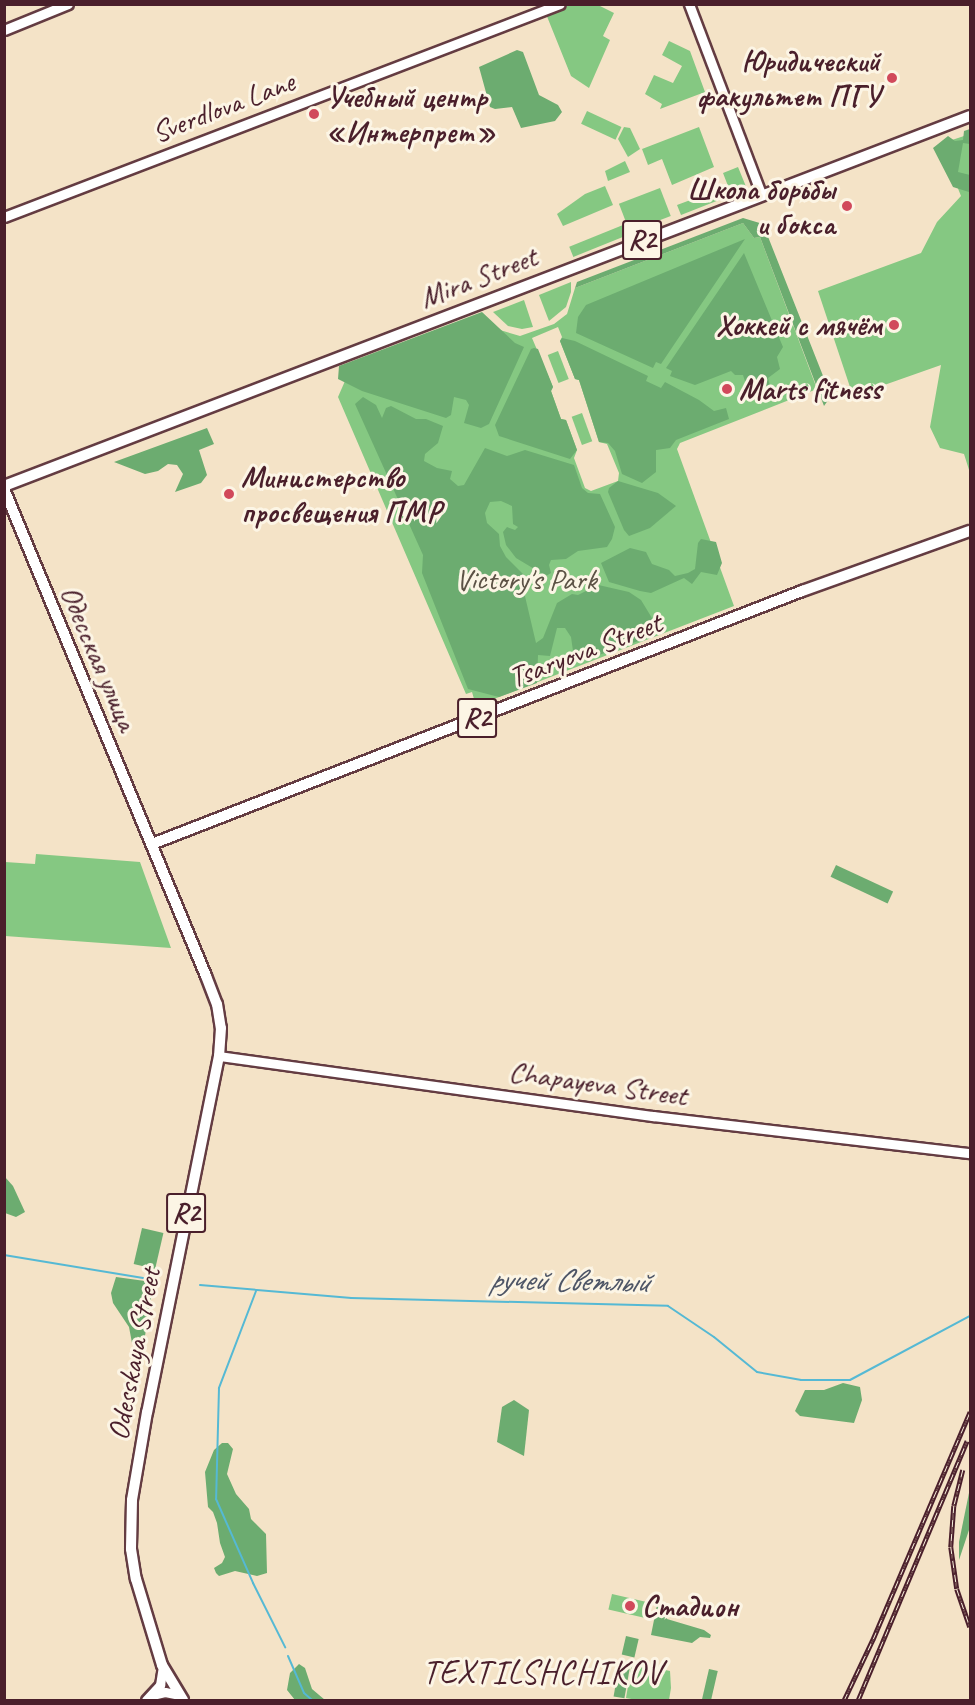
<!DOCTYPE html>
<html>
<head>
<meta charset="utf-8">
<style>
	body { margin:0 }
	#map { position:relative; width:975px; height:1705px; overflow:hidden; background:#f4e3c7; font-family:Caveat,sans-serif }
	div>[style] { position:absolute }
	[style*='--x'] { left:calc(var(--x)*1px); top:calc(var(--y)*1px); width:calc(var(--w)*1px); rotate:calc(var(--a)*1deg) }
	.green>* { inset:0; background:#85c882; transform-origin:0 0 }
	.forest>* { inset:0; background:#6cac70; transform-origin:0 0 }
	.stream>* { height:2px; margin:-1px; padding:0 1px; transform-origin:1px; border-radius:1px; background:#55b9d4 }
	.roads { filter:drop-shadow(2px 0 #643c42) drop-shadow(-2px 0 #643c42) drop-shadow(0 2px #643c42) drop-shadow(0 -2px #643c42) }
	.secondary>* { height:9px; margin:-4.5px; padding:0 4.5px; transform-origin:4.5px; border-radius:4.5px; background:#fff }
	.primary>* { height:10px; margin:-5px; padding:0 5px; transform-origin:5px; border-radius:5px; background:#fff }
	.rail>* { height:4.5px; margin-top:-2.25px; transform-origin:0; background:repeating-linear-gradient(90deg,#fcf5e5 0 7px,#4a1f2b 0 14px); box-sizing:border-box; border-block:2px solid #4a1f2b }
	.dots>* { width:16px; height:16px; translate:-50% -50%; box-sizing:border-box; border:3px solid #fcf5e5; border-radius:50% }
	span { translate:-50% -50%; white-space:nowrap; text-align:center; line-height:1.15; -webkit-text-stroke:6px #fcf5e5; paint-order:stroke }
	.shield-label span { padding:2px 4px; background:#fcf5e5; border:2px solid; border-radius:4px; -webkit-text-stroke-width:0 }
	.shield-label { font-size:28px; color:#4a1f2b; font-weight:700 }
	.poi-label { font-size:30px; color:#4a1f2b; font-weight:700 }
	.right { translate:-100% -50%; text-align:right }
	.left { translate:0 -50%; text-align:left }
	.street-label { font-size:30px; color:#4a1f2b }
	.park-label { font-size:30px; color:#5c5245 }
	.water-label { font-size:32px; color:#4e5566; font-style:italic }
	.quarter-label { font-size:33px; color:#4a1f2b; letter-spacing:1.5px }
	.frame { position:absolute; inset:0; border:6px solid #4a1f2b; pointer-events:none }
</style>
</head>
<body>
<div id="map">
	<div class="green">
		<div style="clip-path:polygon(571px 4px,598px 5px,614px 13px,603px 36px,610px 40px,589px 88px,571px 76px,546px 14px)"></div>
		<div style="clip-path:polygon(669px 41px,690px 51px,705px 92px,660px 109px,662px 104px,645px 94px,654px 75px,673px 83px,682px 66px,662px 55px)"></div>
		<div style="left:587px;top:111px;width:38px;height:14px;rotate:25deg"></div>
		<div style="clip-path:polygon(624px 127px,630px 128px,640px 149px,628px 157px,618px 139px)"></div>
		<div style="clip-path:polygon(699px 127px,714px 167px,672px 185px,662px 159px,648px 165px,642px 149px)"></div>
		<div style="clip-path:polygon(970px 134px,970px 473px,964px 454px,940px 448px,930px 427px,941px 365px,853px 396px,818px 291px,921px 253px,937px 222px,961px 196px,940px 144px)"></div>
		<div style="clip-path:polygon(625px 161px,630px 172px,608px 181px,605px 171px)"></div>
		<div style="clip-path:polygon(738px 167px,747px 189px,681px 215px,677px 205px,728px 186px,723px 173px)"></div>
		<div style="clip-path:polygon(605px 186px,613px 205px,563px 226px,557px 214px,585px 194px)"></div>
		<div style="left:660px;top:188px;width:30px;height:44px;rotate:69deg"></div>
		<div style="clip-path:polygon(evenodd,743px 223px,754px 238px,760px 237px,817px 389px,680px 443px,677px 449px,734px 606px,476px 706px,472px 692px,466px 694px,338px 397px,345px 381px,500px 330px,520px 336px,554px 324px,567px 314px,575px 288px,743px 223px,558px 327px,562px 337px,560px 341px,575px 379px,579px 380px,599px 442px,607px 444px,619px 473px,618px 481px,591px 491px,585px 488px,574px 458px,577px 450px,566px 420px,561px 419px,551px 391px,553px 387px,532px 338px,558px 327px)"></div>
		<div style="left:623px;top:225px;width:11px;height:58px;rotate:68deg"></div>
		<div style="clip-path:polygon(571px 282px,571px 292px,566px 307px,549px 321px,539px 295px)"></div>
		<div style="clip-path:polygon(524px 300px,533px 327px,522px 329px,508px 326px,493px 312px)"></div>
		<div style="left:558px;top:351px;width:30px;height:11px;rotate:69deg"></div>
		<div style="left:582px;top:413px;width:30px;height:11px;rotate:70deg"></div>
		<div style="clip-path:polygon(36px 854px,140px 862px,171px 948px,5px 936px,5px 862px,35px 864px)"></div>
		<div style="left:612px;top:1594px;width:40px;height:16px;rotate:13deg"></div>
		<div style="clip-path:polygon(632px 1663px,670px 1671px,671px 1688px,669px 1700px,637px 1700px,626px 1698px)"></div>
	</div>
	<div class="forest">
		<div style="clip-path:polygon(517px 50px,523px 52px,539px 95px,558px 105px,562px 112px,555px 121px,521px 128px,512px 107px,495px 109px,490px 107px,479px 67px)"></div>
		<div style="clip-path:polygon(970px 129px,970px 144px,963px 143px,958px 172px,970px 175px,969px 192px,953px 187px,933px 148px,948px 136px,955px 141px,963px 140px,964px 131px)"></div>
		<div style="clip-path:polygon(743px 218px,763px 224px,831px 396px,824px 406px,760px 237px,754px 238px,743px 223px,575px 288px,577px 282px)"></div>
		<div style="clip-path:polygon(745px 239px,661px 364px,656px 362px,653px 368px,576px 333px,578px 317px,586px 305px)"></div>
		<div style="clip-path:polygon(744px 253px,783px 347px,777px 357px,780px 369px,768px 378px,771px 390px,750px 397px,743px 375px,735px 375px,731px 371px,695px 385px,670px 376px,672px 371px,666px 368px)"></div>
		<div style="clip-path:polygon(482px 312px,515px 343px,524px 347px,489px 424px,481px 428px,464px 423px,469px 405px,466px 400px,454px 397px,451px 415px,446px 418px,362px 391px,338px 379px,339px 366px)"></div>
		<div style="clip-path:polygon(562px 338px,575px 341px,648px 376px,646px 381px,661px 388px,665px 382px,699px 400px,714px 411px,726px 408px,729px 419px,676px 440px,670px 448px,656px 450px,656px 472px,642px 483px,622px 474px,615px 451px,608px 443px,599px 442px,579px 380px,575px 379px,560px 341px)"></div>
		<div style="clip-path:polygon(534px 348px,538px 349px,553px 387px,551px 391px,561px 419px,566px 420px,577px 450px,570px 459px,499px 436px,495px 425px,531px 349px)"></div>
		<div style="clip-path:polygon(363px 397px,376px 405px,382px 418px,386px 408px,391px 406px,416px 419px,426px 419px,443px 426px,438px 443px,425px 454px,424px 461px,437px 468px,452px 471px,450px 479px,458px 486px,464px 485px,485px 448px,507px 456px,525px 450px,574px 465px,582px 488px,588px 493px,600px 494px,615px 527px,612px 539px,607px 547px,578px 551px,566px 559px,551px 560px,549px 565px,551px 573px,546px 576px,516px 558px,506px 545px,503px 532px,507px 527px,515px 530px,518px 527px,513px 524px,512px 506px,501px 501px,490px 502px,485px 513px,487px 523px,499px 534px,500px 546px,506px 557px,526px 577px,524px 592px,536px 643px,543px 638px,557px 603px,572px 594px,578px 595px,586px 591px,594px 584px,629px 592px,641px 600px,655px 623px,641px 640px,585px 660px,574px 658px,571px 637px,565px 628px,557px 628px,550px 656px,538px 655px,537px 683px,499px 697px,468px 689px,422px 573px,423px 555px,355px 404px)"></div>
		<div style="clip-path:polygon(207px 428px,214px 444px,199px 450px,207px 475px,201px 483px,175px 492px,183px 474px,177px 465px,168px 464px,158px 471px,145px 474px,114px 462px)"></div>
		<div style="clip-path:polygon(618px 481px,658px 493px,676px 506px,650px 528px,629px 536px,624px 530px,608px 492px,609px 488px)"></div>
		<div style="clip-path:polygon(701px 539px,716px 542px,722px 563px,717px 575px,701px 572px,692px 584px,684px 578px,651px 593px,640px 591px,609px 582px,601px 563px,630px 548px,646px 552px,652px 564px,669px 570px,675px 576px,688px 573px,695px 569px,698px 543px)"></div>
		<div style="left:836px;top:865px;width:63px;height:13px;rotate:25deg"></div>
		<div style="clip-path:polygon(5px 1177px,13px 1186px,25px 1212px,16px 1217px,5px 1213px)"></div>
		<div style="left:142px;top:1228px;width:22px;height:37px;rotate:13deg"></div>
		<div style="clip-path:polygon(116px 1277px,145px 1281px,153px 1285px,145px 1336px,138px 1344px,132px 1343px,129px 1327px,113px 1303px,111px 1293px)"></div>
		<div style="clip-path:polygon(843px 1383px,860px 1387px,862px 1400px,854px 1423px,800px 1416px,795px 1411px,805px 1390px,824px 1390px)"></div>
		<div style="clip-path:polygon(514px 1400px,529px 1410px,524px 1456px,497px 1442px,502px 1407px)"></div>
		<div style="clip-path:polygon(222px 1443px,228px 1443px,233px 1449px,227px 1474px,236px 1494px,249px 1509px,251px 1519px,266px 1534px,267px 1573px,257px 1576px,235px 1571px,219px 1576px,216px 1573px,214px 1568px,222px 1563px,225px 1557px,220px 1543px,217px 1523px,213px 1512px,208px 1507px,205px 1472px,214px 1450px)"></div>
		<div style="clip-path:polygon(970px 1488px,970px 1527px,959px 1560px,959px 1542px)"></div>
		<div style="clip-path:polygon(657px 1605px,667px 1619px,704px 1630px,711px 1635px,710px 1638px,700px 1637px,692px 1643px,651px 1635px)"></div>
		<div style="left:626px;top:1636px;width:13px;height:19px;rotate:13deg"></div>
		<div style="left:620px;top:1660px;width:11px;height:37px;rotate:10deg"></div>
		<div style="clip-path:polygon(299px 1664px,305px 1668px,312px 1689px,325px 1700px,295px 1700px,287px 1690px,290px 1673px)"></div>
		<div style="left:709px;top:1669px;width:9px;height:32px;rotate:13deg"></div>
	</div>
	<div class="stream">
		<div style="--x:4;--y:1255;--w:141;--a:9.4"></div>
		<div style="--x:200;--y:1285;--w:152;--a:4.9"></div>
		<div style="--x:351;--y:1298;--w:317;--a:1.4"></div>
		<div style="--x:668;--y:1306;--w:55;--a:34"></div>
		<div style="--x:714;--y:1337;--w:55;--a:39.1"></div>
		<div style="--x:757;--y:1372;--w:45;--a:10.3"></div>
		<div style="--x:801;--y:1380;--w:49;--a:0"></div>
		<div style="--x:850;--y:1380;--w:136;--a:-28.1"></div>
		<div style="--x:256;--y:1291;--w:104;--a:110.9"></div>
		<div style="--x:219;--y:1388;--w:111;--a:91.5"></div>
		<div style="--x:216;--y:1499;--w:92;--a:66.2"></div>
		<div style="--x:253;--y:1583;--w:72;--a:63.4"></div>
		<div style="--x:288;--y:1656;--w:40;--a:66.6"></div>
		<div style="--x:304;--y:1693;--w:11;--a:41"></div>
	</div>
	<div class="roads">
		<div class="secondary">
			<div style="--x:689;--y:4;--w:203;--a:69.2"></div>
			<div style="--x:4;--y:30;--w:69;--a:-22.1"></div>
			<div style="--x:4;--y:217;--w:595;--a:-20.96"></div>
			<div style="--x:219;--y:1056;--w:438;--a:7.9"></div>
			<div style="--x:653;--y:1116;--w:319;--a:6.7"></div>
			<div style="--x:153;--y:1695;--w:12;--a:-14"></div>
			<div style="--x:165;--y:1692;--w:14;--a:12"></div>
			<div style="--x:146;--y:1700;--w:21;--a:-47"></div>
			<div style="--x:160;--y:1685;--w:18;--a:-81"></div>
		</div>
		<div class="primary">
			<div style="--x:4;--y:486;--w:1034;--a:-20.96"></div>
			<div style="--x:4;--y:489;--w:527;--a:67.47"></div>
			<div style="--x:206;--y:976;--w:30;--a:69"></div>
			<div style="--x:217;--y:1004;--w:24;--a:81"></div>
			<div style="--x:221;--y:1028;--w:28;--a:94"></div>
			<div style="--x:219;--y:1056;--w:363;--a:101.4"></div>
			<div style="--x:147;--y:1412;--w:89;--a:99.7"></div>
			<div style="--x:132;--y:1500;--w:49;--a:91.2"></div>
			<div style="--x:131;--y:1549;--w:30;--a:81"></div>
			<div style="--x:136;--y:1579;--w:90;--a:73.2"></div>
			<div style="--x:162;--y:1665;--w:41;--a:59"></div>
			<div style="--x:152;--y:844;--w:698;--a:-21.27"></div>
			<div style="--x:802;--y:591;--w:178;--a:-19.7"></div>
		</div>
	</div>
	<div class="rail">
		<div style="--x:963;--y:1470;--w:37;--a:104"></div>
		<div style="--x:954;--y:1506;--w:41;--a:94.2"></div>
		<div style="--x:951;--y:1547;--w:42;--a:81.9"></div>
		<div style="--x:957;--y:1589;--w:40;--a:71.1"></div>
		<div style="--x:844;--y:1700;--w:68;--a:-64.6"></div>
		<div style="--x:873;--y:1639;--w:247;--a:-66.9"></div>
		<div style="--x:858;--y:1700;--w:281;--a:-67.2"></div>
	</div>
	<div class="dots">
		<div style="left:892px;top:78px;background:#d1495b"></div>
		<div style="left:314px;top:114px;background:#d1495b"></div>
		<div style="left:847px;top:206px;background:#d1495b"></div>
		<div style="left:894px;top:325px;background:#d1495b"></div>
		<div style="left:727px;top:389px;background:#d1495b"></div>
		<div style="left:229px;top:494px;background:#d1495b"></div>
		<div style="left:630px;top:1606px;background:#d1495b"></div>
	</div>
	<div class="shield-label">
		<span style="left:642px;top:240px">R2</span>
		<span style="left:477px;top:718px">R2</span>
		<span style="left:186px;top:1213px">R2</span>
	</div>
	<div class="poi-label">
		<span class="right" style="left:880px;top:78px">Юридический<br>факультет ПГУ</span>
		<span class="left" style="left:326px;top:114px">Учебный центр<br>«Интерпрет»</span>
		<span class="right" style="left:835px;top:206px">Школа борьбы<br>и бокса</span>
		<span class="right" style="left:882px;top:325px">Хоккей с мячём</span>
		<span class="left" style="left:739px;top:389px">Marts fitness</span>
		<span class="left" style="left:241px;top:494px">Министерство<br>просвещения ПМР</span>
		<span class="left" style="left:642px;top:1606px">Стадион</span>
	</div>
	<div class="street-label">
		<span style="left:223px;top:107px;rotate:-21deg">Sverdlova Lane</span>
		<span style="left:478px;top:277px;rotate:-21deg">Mira Street</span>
		<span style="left:585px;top:650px;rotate:-21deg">Tsaryova Street</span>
		<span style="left:99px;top:658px;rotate:67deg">Одесская улица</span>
		<span style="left:598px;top:1083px;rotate:8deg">Chapayeva Street</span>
		<span style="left:134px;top:1354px;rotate:-79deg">Odesskaya Street</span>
	</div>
	<div class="park-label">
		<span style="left:526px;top:579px">Victory's Park</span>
	</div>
	<div class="water-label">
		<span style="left:569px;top:1281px;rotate:1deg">ручей Светлый</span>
	</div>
	<div class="quarter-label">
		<span style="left:543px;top:1673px">TEXTILSHCHIKOV</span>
	</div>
	<div class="frame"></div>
</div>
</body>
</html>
